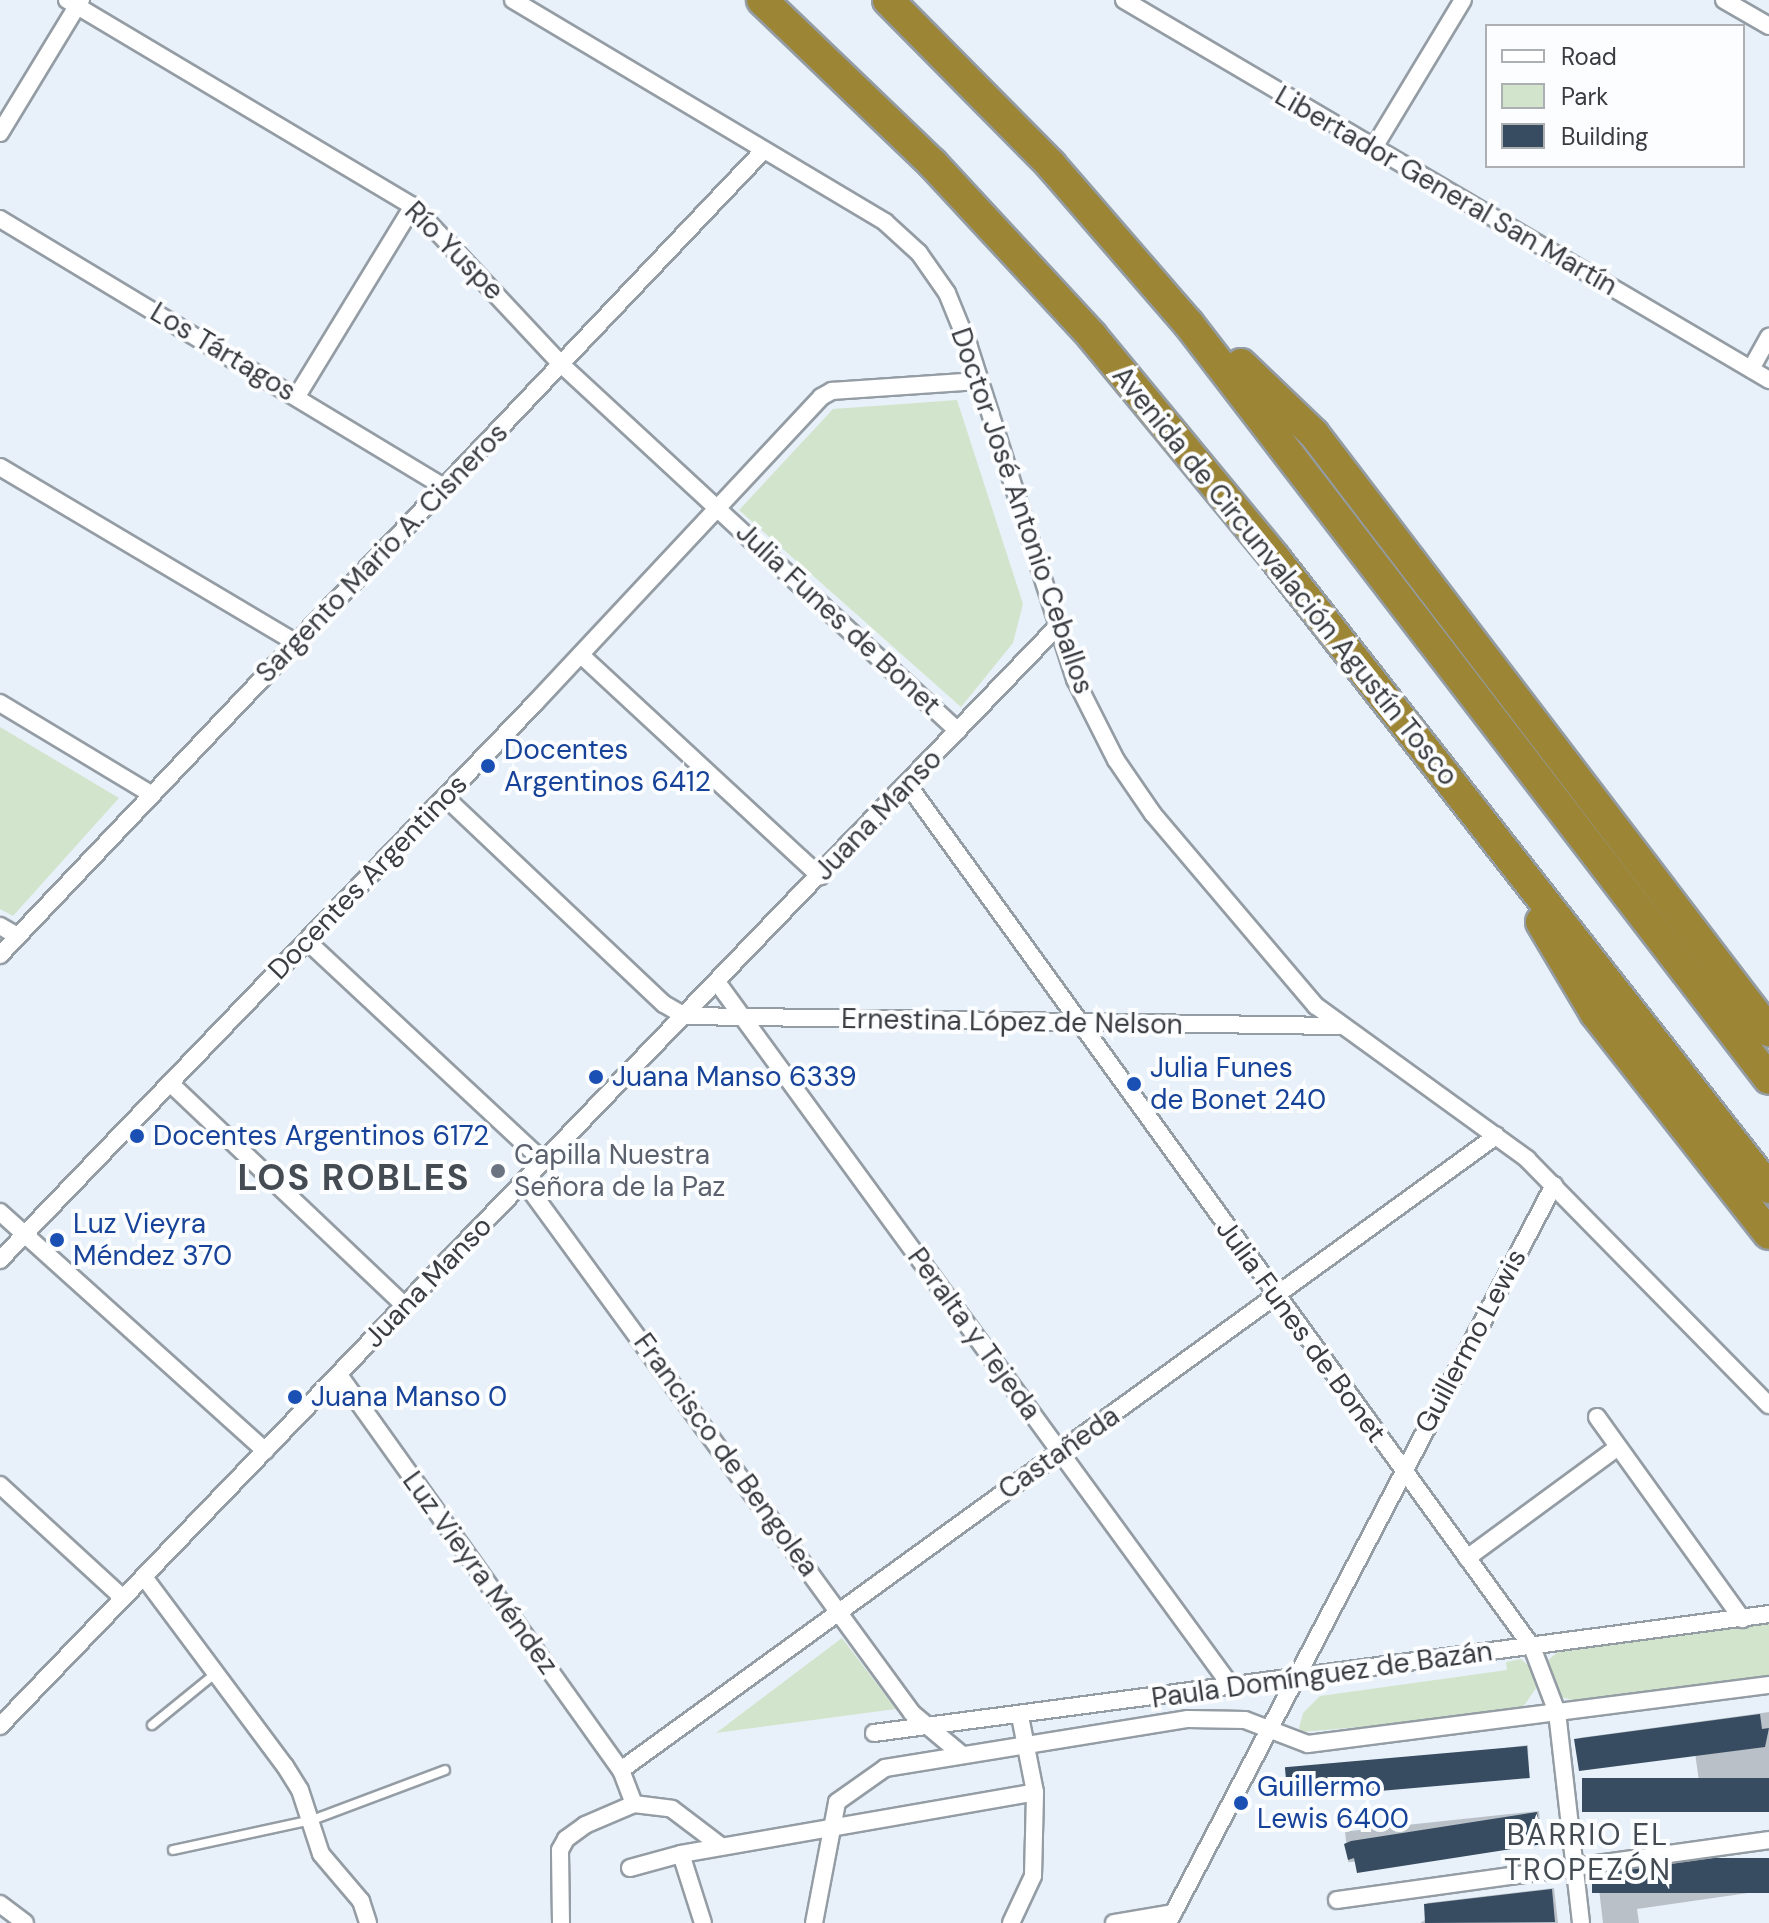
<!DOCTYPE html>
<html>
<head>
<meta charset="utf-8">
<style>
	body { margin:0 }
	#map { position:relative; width:1769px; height:1923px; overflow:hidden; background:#e8f1fa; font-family:"DM Sans",sans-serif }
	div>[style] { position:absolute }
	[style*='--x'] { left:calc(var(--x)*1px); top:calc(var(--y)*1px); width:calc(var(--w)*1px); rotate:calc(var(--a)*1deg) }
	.green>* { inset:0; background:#d2e4cc }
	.shadow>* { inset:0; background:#0003; transform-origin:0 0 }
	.building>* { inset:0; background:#374c61; transform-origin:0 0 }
	.roads { filter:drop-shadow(2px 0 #949ca4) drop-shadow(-2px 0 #949ca4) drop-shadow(0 2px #949ca4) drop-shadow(0 -2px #949ca4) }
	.lane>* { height:8px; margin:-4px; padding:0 4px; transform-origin:4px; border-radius:4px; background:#fff }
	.street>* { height:16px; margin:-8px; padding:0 8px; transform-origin:8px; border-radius:8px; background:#fff }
	.highway>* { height:30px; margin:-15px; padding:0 15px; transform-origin:15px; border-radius:15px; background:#9d8536 }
	.dots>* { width:22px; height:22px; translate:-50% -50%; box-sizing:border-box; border:4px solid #fbfdff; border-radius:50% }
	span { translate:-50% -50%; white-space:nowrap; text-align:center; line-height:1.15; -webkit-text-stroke:8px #fbfdff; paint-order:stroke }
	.street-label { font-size:28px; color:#393d40 }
	.transit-label { font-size:28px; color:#164399 }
	.left { translate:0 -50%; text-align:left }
	.worship-label { font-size:28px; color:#5b616d }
	.neighbourhood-label { font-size:30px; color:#444b53; letter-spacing:2px }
	.district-label { font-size:36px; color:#444b53; font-weight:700; letter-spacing:2px }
	.legend { position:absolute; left:1485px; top:24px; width:260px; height:144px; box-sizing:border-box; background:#fbfdff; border:2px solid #adb0b3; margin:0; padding:10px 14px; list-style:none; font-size:24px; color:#393d40 }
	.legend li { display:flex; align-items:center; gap:16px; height:40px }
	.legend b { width:40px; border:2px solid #adb0b3 }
</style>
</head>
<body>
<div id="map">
	<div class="green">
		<div style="clip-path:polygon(957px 400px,1023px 604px,1013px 643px,961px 707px,739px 510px,833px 409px)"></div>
		<div style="clip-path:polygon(0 727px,119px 798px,13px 916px,0 909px)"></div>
		<div style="clip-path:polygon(1769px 1624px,1769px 1676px,1580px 1702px,1561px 1697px,1547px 1671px,1547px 1661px,1558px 1652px)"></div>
		<div style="clip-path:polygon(842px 1638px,896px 1709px,716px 1733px)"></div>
		<div style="clip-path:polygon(1521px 1659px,1530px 1667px,1536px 1688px,1519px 1713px,1302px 1732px,1299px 1728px,1303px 1713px,1320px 1696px,1507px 1670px,1506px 1662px)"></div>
	</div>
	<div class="shadow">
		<div style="clip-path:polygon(1769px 1712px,1769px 1811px,1586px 1806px,1700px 1788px,1695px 1753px,1578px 1738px)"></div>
		<div style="clip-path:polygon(1528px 1745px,1529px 1776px,1287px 1778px,1289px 1776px)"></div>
		<div style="left:1539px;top:1811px;width:31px;height:195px;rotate:84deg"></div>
		<div style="clip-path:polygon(1769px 1858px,1769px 1890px,1637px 1909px,1639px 1923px,1603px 1923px,1598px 1881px)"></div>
		<div style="clip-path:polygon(1554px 1888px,1558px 1923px,1420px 1923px,1427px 1919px,1427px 1903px)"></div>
	</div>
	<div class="building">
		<div style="clip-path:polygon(1760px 1714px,1762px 1729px,1769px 1728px,1765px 1747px,1579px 1771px,1574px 1739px)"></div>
		<div style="left:1527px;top:1746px;width:32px;height:243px;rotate:85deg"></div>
		<div style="left:1769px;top:1778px;width:34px;height:187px;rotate:90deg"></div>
		<div style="clip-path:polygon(1537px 1812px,1543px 1844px,1357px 1873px,1354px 1858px,1348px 1860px,1344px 1844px,1351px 1841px)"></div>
		<div style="left:1769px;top:1858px;width:35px;height:177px;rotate:90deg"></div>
		<div style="clip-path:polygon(1552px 1889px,1555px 1922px,1425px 1923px,1424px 1904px)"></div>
	</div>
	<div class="roads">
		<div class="lane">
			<div style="--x:152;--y:1725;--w:82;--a:-39.1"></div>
			<div style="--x:173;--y:1850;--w:142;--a:-12.2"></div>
			<div style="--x:312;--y:1820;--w:142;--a:-20.6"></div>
		</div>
		<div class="street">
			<div style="--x:67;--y:0;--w:403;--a:30.8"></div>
			<div style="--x:413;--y:206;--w:218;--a:46.9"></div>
			<div style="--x:562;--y:365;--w:539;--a:42.75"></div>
			<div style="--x:513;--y:0;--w:433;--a:30.8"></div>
			<div style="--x:885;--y:222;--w:46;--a:42.4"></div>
			<div style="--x:919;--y:253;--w:49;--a:55"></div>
			<div style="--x:947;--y:293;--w:58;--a:67.8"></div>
			<div style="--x:969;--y:347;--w:349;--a:72.3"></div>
			<div style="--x:1075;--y:679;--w:91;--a:63.2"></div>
			<div style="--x:1116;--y:760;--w:65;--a:55.6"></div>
			<div style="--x:1153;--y:814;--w:252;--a:49.7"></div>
			<div style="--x:1316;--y:1006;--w:261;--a:35.9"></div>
			<div style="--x:1527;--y:1159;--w:345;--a:45.5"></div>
			<div style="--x:1124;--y:0;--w:749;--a:30.5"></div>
			<div style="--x:1724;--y:0;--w:52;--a:30"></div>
			<div style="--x:0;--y:133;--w:156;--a:-58.7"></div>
			<div style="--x:1373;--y:149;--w:174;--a:-58.9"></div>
			<div style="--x:0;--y:219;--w:519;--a:31.12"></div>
			<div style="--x:1751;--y:369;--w:37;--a:-61"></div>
			<div style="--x:297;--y:396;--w:223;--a:-58.6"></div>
			<div style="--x:0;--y:467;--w:345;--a:30.7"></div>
			<div style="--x:581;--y:655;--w:326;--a:42.8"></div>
			<div style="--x:0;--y:703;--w:174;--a:31.1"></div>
			<div style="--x:908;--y:785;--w:1064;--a:54.1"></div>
			<div style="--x:1532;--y:1647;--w:70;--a:69"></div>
			<div style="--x:1557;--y:1712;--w:212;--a:83.5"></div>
			<div style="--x:445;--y:797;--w:301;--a:43.4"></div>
			<div style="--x:664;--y:1004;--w:24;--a:30"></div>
			<div style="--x:685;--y:1016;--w:654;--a:0.88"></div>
			<div style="--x:0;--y:926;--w:20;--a:30"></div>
			<div style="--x:307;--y:941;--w:324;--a:43"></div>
			<div style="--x:0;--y:955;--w:1108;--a:-46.5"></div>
			<div style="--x:717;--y:982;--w:872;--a:53.87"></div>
			<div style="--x:170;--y:1083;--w:324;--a:43.5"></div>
			<div style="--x:525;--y:1183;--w:656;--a:53.86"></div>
			<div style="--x:912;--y:1713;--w:62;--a:39.8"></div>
			<div style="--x:0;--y:1212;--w:357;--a:42"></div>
			<div style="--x:0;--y:1260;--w:772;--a:-46.15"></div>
			<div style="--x:535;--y:703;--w:419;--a:-46.9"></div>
			<div style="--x:821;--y:397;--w:13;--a:-29"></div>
			<div style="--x:832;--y:391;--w:146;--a:-3.9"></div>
			<div style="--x:339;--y:1375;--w:485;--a:54.5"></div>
			<div style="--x:621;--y:1770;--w:36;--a:69"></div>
			<div style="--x:634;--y:1804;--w:38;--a:7"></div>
			<div style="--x:672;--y:1809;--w:61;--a:37.1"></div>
			<div style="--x:1597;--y:1417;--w:249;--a:54.3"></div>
			<div style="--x:0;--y:1485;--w:167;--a:42.6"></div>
			<div style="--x:1467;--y:1558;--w:186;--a:-36.3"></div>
			<div style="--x:144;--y:1577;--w:236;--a:53.3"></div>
			<div style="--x:285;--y:1766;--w:28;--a:58"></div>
			<div style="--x:300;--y:1790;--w:67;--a:71.8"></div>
			<div style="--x:321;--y:1854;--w:62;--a:49.6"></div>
			<div style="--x:361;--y:1901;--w:23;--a:72"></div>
			<div style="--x:0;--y:1726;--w:1522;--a:-46.12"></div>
			<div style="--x:874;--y:1733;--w:903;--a:-7.57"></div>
			<div style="--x:621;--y:1770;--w:1081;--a:-35.93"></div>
			<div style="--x:681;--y:1854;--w:72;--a:72.3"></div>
			<div style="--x:630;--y:1868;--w:53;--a:-15.4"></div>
			<div style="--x:681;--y:1854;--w:359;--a:-9.9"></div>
			<div style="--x:1337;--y:1900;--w:436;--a:-7.9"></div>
			<div style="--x:0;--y:1904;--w:31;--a:37"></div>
			<div style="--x:561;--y:1923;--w:73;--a:-90.8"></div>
			<div style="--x:560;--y:1850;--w:13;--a:-61"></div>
			<div style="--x:566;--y:1839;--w:24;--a:-36"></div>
			<div style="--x:585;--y:1825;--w:53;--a:-23.2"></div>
			<div style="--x:814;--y:1923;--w:123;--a:-79.2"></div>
			<div style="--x:837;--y:1802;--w:59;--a:-35.3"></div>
			<div style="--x:885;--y:1768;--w:307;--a:-9.2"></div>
			<div style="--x:1188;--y:1719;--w:57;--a:1"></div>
			<div style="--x:1245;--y:1720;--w:67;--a:20.9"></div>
			<div style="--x:1308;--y:1744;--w:465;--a:-7.3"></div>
			<div style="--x:1011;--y:1923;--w:52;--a:-64.9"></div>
			<div style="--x:1033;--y:1876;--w:84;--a:-88.6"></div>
			<div style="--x:1035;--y:1792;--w:77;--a:-101.2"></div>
			<div style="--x:1114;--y:1923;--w:60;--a:-9.6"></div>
			<div style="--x:1168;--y:1923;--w:833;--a:-62.39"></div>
		</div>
		<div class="highway">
			<div style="--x:762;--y:0;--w:236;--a:43.8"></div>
			<div style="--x:932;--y:163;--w:236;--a:47.2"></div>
			<div style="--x:1092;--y:336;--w:286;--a:50.5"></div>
			<div style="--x:1274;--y:557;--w:802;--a:51.89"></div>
			<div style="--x:888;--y:0;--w:232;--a:45.3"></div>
			<div style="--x:1051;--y:165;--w:209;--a:49.1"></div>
			<div style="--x:1188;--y:323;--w:953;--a:52.46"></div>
			<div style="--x:1241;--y:364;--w:101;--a:43.8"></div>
			<div style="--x:1314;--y:434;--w:751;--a:52.69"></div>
			<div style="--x:1541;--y:922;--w:106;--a:59.3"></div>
			<div style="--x:1595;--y:1013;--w:281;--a:51.8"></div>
		</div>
	</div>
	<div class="dots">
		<div style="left:488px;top:766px;background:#1a4fb4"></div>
		<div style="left:596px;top:1077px;background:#1a4fb4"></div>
		<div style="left:1134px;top:1084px;background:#1a4fb4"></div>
		<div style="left:137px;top:1136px;background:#1a4fb4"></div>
		<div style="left:498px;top:1171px;background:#6b7280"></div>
		<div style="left:57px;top:1240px;background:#1a4fb4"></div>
		<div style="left:295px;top:1397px;background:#1a4fb4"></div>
		<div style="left:1241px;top:1803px;background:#1a4fb4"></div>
	</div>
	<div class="street-label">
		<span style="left:1446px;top:191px;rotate:30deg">Libertador General San Martín</span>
		<span style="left:454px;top:251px;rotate:45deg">Río Yuspe</span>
		<span style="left:223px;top:352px;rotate:31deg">Los Tártagos</span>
		<span style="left:1022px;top:511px;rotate:71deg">Doctor José Antonio Ceballos</span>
		<span style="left:382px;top:553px;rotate:-46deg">Sargento Mario A. Cisneros</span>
		<span style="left:1285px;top:576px;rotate:51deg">Avenida de Circunvalación Agustín Tosco</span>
		<span style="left:838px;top:619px;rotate:43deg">Julia Funes de Bonet</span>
		<span style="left:878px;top:815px;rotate:-46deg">Juana Manso</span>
		<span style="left:368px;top:877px;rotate:-46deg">Docentes Argentinos</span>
		<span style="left:1012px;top:1022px;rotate:1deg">Ernestina López de Nelson</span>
		<span style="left:428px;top:1282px;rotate:-46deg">Juana Manso</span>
		<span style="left:1301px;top:1331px;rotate:54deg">Julia Funes de Bonet</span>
		<span style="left:974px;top:1334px;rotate:54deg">Peralta y Tejeda</span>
		<span style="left:1471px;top:1341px;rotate:-62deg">Guillermo Lewis</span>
		<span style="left:1059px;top:1453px;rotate:-35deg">Castañeda</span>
		<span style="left:726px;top:1455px;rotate:54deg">Francisco de Bengolea</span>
		<span style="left:480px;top:1573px;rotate:54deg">Luz Vieyra Méndez</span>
		<span style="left:1322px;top:1675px;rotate:-8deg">Paula Domínguez de Bazán</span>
	</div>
	<div class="transit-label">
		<span class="left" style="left:504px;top:766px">Docentes<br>Argentinos 6412</span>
		<span class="left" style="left:1150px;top:1084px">Julia Funes<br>de Bonet 240</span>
		<span class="left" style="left:612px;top:1077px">Juana Manso 6339</span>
		<span class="left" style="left:153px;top:1136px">Docentes Argentinos 6172</span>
		<span class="left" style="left:73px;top:1240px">Luz Vieyra<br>Méndez 370</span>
		<span class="left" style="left:311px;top:1397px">Juana Manso 0</span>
		<span class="left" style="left:1257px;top:1803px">Guillermo<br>Lewis 6400</span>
	</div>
	<div class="worship-label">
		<span class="left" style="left:514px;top:1171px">Capilla Nuestra<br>Señora de la Paz</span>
	</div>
	<div class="neighbourhood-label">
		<span style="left:1588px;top:1852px">BARRIO EL<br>TROPEZÓN</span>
	</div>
	<div class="district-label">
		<span style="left:354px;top:1178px">LOS ROBLES</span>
	</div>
	<ul class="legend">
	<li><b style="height:10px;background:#fff"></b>Road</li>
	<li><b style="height:22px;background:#d2e4cc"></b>Park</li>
	<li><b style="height:22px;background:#374c61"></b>Building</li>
	</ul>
</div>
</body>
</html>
